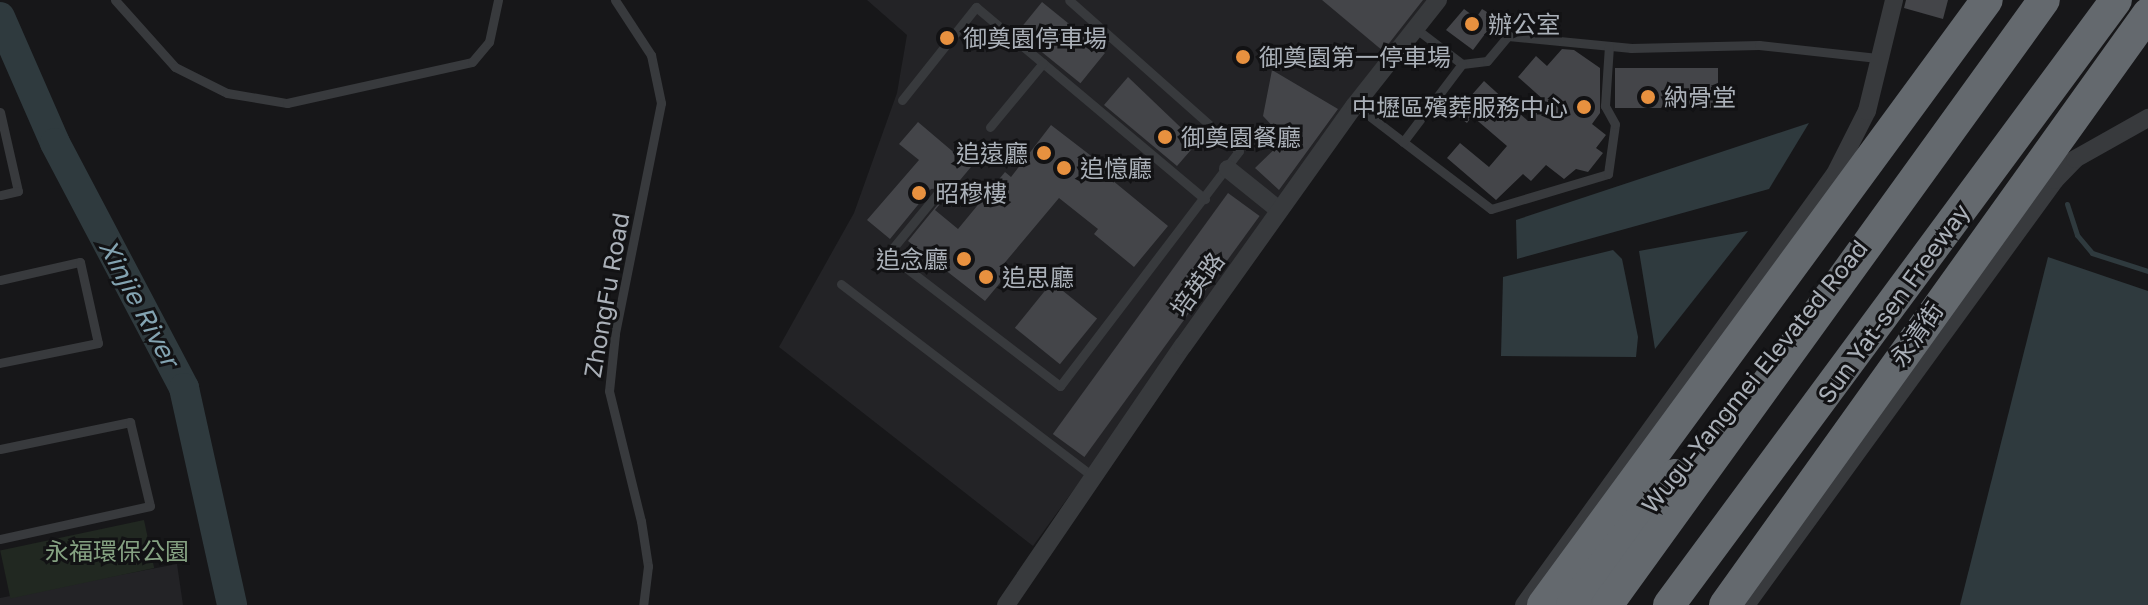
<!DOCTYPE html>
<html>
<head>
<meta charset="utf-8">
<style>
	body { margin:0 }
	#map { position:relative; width:2148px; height:605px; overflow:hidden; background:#171719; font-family:"Golos Text","Noto Sans TC",sans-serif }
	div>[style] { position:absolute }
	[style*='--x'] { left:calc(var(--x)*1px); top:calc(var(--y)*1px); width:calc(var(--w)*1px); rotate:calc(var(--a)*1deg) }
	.built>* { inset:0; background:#232326 }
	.green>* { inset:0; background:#212821; transform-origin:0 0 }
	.water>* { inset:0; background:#2f3a3e }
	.stream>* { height:5px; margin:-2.5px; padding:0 2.5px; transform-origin:2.5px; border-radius:2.5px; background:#2f3a3e }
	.river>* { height:30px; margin:-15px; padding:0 15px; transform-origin:15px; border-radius:15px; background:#2f3a3e }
	.building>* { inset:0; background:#444549; transform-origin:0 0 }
	.service>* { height:9px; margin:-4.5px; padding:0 4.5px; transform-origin:4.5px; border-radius:4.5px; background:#383a3d }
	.minor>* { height:18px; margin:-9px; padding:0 9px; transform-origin:9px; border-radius:9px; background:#383a3d }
	.motorway>* { height:32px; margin:-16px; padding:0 16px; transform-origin:16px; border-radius:16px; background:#64696e }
	.dots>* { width:22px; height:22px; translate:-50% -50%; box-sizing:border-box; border:4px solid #121214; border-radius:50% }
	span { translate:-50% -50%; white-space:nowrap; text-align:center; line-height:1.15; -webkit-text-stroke:6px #121214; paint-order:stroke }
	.poi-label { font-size:24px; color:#aab0b8 }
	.left { translate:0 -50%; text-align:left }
	.right { translate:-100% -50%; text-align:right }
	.street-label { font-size:24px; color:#aab0b8 }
	.park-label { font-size:24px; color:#85a282 }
	.water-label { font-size:26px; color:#83a3b1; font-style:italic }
</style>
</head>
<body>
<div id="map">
	<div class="built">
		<div style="clip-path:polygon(867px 0,1429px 0,1033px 546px,779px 347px,854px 213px,897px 93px,907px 35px)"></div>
		<div style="clip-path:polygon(177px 564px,183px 605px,0 605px,0 598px)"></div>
	</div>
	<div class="green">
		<div style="left:144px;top:520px;width:49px;height:147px;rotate:78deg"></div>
	</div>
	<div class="water">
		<div style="clip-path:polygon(1809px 123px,1769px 189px,1517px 259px,1516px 220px)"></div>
		<div style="clip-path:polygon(1748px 231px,1655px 349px,1639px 251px)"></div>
		<div style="clip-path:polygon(1613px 250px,1622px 259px,1638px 337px,1636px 357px,1501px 356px,1503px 277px)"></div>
		<div style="clip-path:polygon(2048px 257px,2148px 291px,2148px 605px,1960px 605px)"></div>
	</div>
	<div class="stream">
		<div style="--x:2067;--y:204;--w:33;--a:72"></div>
		<div style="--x:2077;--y:235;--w:23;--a:50"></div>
		<div style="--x:2092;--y:253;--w:59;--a:17.8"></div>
	</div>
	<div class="river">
		<div style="--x:0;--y:17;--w:137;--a:66.4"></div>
		<div style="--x:55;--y:143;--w:277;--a:62.2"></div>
		<div style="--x:184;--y:388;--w:222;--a:77.5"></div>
	</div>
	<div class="building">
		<div style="clip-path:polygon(1322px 0,1423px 0,1383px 51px)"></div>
		<div style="clip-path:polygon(1906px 0,1948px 0,1943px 19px,1904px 8px)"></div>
		<div style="left:1042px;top:2px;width:81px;height:39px;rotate:39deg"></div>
		<div style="clip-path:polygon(1464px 9px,1476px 18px,1482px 9px,1497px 18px,1473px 50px,1446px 30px)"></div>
		<div style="clip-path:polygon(1562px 49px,1574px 50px,1600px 68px,1600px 113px,1592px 124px,1606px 135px,1596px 148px,1603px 153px,1588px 172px,1576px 169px,1564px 179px,1546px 165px,1531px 181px,1523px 174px,1496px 200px,1447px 158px,1460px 143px,1489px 167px,1507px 146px,1472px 116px,1467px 123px,1455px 114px,1484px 81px,1528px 121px,1545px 101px,1518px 77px,1536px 56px,1547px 66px)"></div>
		<div style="left:1615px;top:68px;width:103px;height:40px"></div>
		<div style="clip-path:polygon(1272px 70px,1338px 109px,1279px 190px,1255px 168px,1285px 139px,1263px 116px)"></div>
		<div style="clip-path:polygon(1128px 77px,1197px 143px,1177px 166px,1104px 105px)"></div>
		<div style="clip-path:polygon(918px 122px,971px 167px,935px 210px,958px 229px,1005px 172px,1011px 177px,1051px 125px,1116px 175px,1112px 180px,1168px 226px,1134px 267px,1094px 234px,1098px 229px,1059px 198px,1002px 266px,1009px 272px,985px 301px,908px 241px,943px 198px,941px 188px,931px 189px,890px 239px,867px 220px,919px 160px,899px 144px)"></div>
		<div style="left:1228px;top:193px;width:39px;height:298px;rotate:36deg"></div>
		<div style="left:1052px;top:282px;width:58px;height:59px;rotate:39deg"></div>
	</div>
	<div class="service">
		<div style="--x:115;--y:0;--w:90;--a:48.2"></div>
		<div style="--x:175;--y:67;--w:58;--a:26.6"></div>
		<div style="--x:227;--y:93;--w:61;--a:9.5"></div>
		<div style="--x:287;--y:103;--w:189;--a:-12.5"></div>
		<div style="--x:472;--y:62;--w:26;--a:-50"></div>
		<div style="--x:489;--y:42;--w:43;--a:-77.9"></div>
		<div style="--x:615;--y:0;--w:66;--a:56.8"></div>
		<div style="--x:651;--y:55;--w:49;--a:78.2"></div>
		<div style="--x:661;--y:103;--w:236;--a:101.3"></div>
		<div style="--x:615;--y:334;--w:57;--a:96"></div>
		<div style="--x:609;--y:391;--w:134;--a:76.2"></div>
		<div style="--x:641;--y:521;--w:46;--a:81.2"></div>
		<div style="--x:648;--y:566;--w:39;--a:97"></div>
		<div style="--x:1415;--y:28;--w:59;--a:37.5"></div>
		<div style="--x:1462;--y:64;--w:25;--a:-7"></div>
		<div style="--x:1487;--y:61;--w:33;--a:-50"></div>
		<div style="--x:1508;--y:36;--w:124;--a:5.6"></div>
		<div style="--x:1631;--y:48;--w:128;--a:-1.3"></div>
		<div style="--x:1759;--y:45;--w:119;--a:6.3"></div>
		<div style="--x:902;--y:100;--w:119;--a:-51.5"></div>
		<div style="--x:976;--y:7;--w:299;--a:40"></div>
		<div style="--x:1355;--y:105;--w:171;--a:37.4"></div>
		<div style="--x:1491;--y:209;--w:122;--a:-16.7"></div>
		<div style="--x:1608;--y:174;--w:50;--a:-82"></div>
		<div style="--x:1615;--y:124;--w:21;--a:-119"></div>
		<div style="--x:1605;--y:106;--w:60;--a:-86.2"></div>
		<div style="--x:0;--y:112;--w:81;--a:77.2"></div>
		<div style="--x:18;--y:191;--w:18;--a:167"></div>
		<div style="--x:990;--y:127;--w:83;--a:-50.4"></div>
		<div style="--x:1403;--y:142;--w:98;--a:-52.9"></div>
		<div style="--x:937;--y:194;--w:77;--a:129.2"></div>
		<div style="--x:888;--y:254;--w:217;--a:37.5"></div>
		<div style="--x:1060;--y:386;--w:295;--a:-52.7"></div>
		<div style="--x:1239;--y:151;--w:227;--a:-138.4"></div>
		<div style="--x:0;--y:280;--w:82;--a:-12.7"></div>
		<div style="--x:80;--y:262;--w:83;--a:77.5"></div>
		<div style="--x:98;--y:343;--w:100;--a:168.5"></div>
		<div style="--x:841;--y:284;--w:316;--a:37.4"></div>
		<div style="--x:0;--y:449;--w:133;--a:-11.7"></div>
		<div style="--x:130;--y:422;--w:86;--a:76.6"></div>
		<div style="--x:150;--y:506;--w:154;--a:167.6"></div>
	</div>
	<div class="minor">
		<div style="--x:1228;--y:169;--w:65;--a:38.8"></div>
		<div style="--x:1006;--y:605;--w:314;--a:-55.7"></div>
		<div style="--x:1183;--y:346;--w:296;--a:-54.5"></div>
		<div style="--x:1355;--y:105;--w:134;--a:-51.7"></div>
		<div style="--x:1524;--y:605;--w:531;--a:-54.19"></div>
		<div style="--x:1835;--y:174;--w:71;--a:-63.1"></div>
		<div style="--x:1867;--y:111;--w:114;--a:-76.3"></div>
		<div style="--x:1746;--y:605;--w:525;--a:-53.98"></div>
		<div style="--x:2055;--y:180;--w:29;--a:-46"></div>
		<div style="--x:2075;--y:159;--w:84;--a:-29.3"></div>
	</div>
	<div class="motorway">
		<div style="--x:1543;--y:605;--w:750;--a:-53.73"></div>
		<div style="--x:1572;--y:605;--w:166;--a:-51.6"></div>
		<div style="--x:1607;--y:605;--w:746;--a:-54.16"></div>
		<div style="--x:1669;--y:605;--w:752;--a:-53.54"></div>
		<div style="--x:1725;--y:605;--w:727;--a:-54.41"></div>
	</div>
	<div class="dots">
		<div style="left:1472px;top:24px;background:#e8913f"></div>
		<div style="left:947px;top:38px;background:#e8913f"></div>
		<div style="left:1243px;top:57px;background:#e8913f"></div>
		<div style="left:1648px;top:97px;background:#e8913f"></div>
		<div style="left:1584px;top:107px;background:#e8913f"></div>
		<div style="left:1165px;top:137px;background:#e8913f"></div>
		<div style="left:1044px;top:153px;background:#e8913f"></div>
		<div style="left:1064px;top:168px;background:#e8913f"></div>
		<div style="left:919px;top:193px;background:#e8913f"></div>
		<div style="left:964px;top:259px;background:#e8913f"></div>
		<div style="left:986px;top:277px;background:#e8913f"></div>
	</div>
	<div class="poi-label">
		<span class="left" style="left:1488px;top:24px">辦公室</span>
		<span class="left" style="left:963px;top:38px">御奠園停車場</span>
		<span class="left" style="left:1259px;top:57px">御奠園第一停車場</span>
		<span class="left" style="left:1664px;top:97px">納骨堂</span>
		<span class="right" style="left:1568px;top:107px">中壢區殯葬服務中心</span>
		<span class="left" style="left:1181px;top:137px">御奠園餐廳</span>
		<span class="right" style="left:1028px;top:153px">追遠廳</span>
		<span class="left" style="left:1080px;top:168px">追憶廳</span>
		<span class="left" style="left:935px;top:193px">昭穆樓</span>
		<span class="right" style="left:948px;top:259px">追念廳</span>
		<span class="left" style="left:1002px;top:277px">追思廳</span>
	</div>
	<div class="street-label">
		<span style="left:1197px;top:284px;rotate:-54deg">培英路</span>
		<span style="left:606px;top:295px;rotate:-80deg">ZhongFu Road</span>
		<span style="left:1893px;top:303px;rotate:-54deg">Sun Yat-sen Freeway</span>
		<span style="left:1916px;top:334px;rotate:-55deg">永清街</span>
		<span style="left:1754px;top:376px;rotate:-51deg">Wugu-Yangmei Elevated Road</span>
	</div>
	<div class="park-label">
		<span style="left:117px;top:551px">永福環保公園</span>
	</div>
	<div class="water-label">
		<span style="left:139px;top:303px;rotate:62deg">Xinjie River</span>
	</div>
</div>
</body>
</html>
